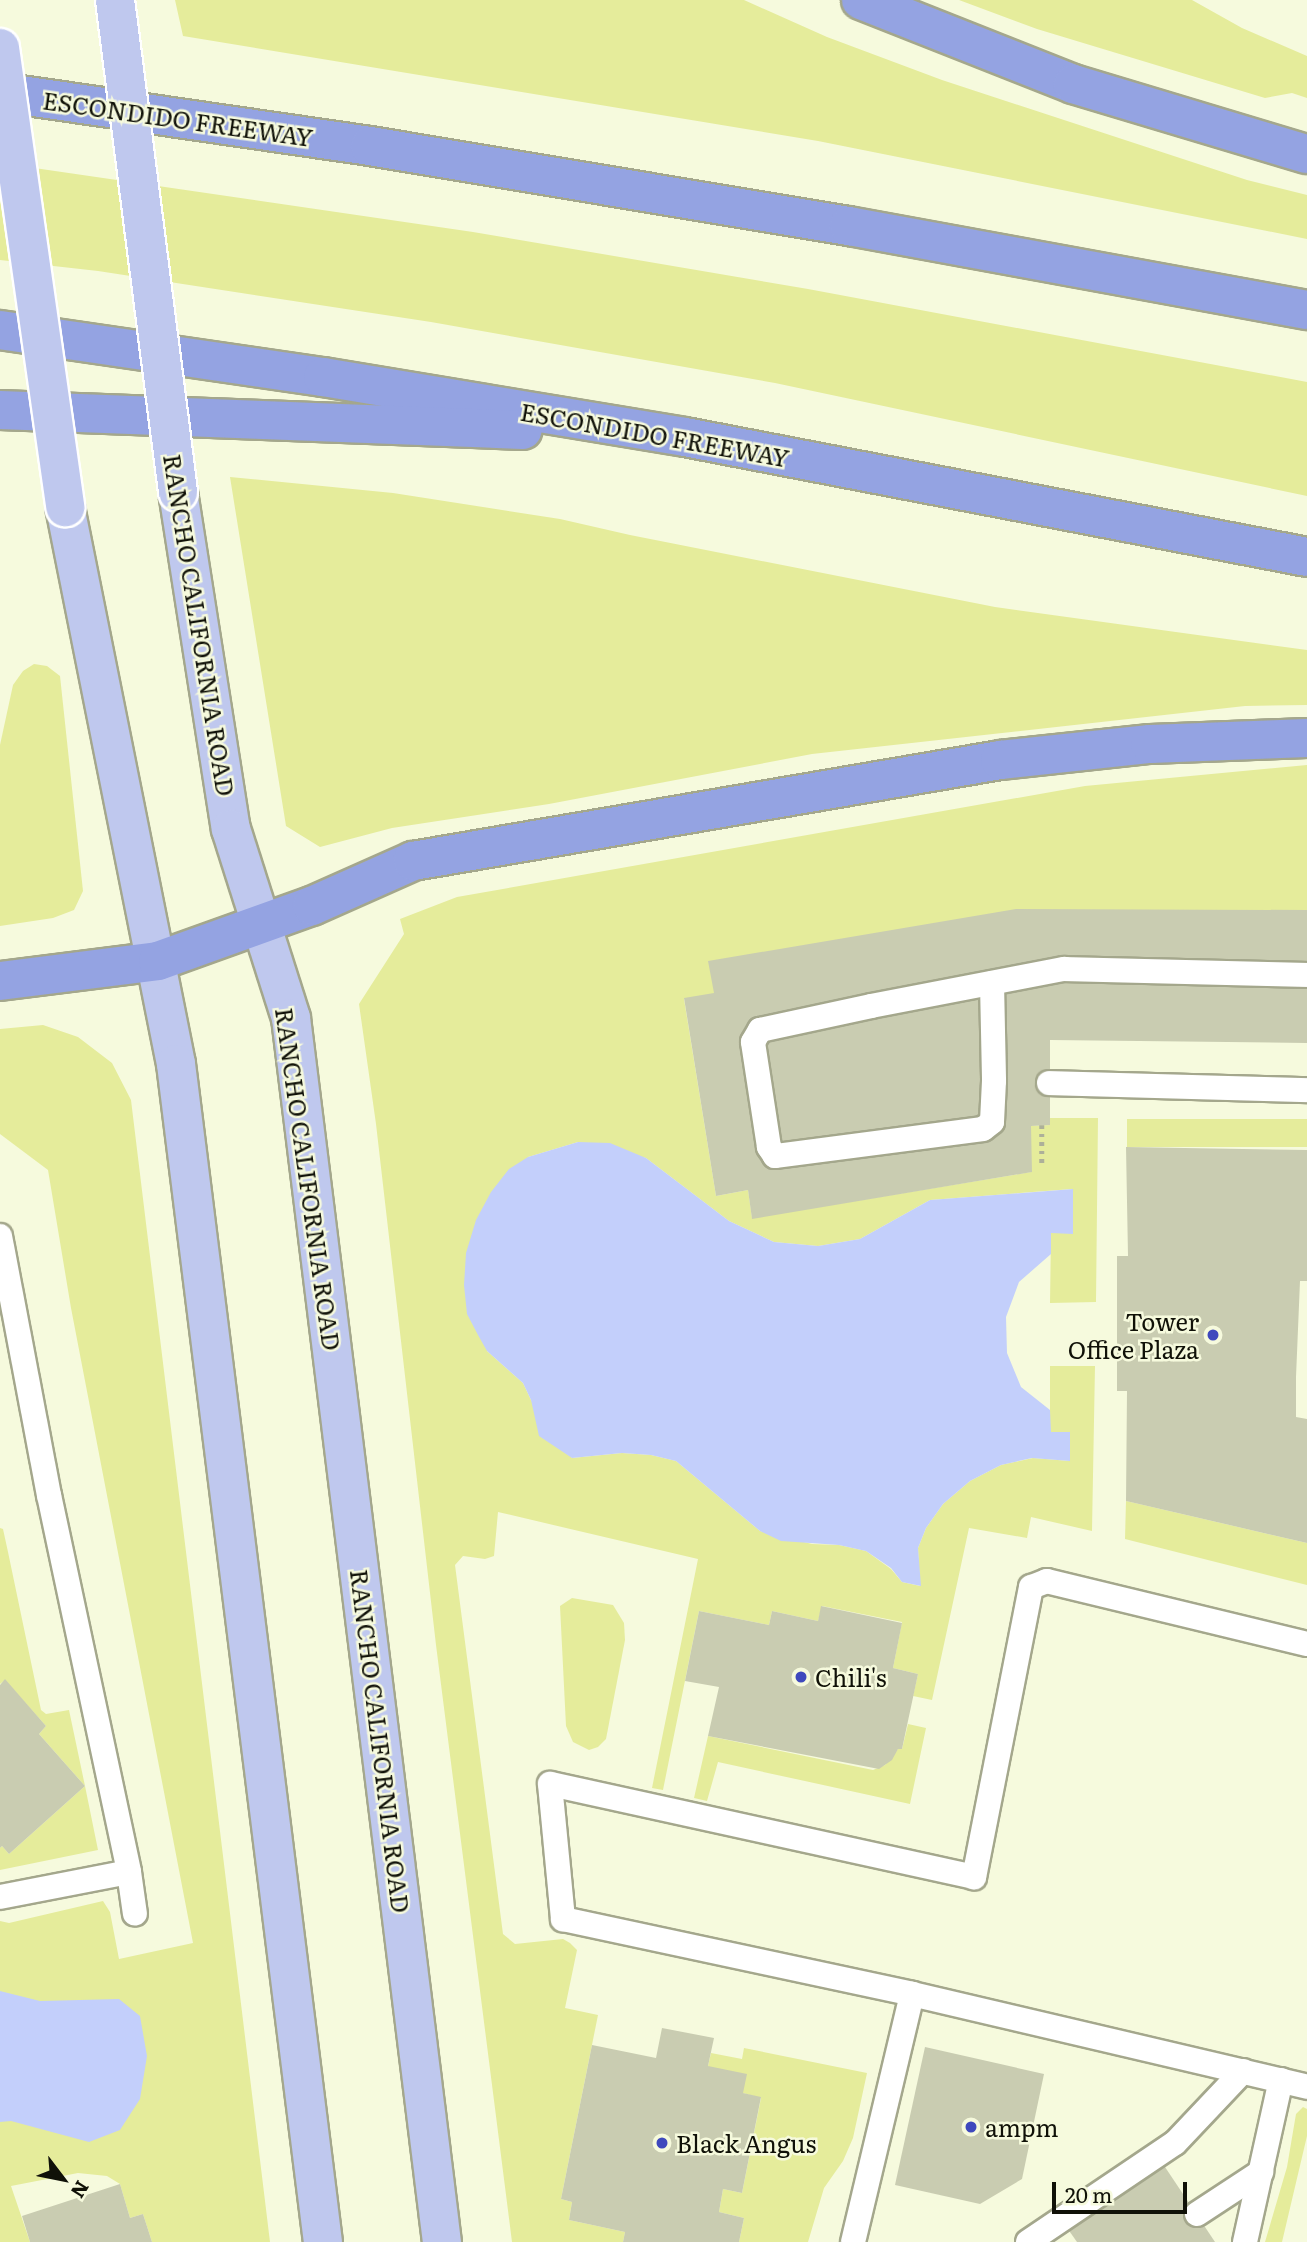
<!DOCTYPE html>
<html>
<head>
<meta charset="utf-8">
<style>
	body { margin:0 }
	#map { position:relative; width:1307px; height:2242px; overflow:hidden; background:#f6fadd; font-family:Literata,serif }
	div>[style] { position:absolute }
	[style*='--x'] { left:calc(var(--x)*1px); top:calc(var(--y)*1px); width:calc(var(--w)*1px); rotate:calc(var(--a)*1deg) }
	.green>* { inset:0; background:#e5ec9b; transform-origin:0 0 }
	.water>* { inset:0; background:#c3cffb }
	.building>* { inset:0; background:#c9ccb1 }
	.path>* { height:4.5px; margin-top:-2.25px; transform-origin:0; background:repeating-linear-gradient(90deg,#adb099 0 3.5px,transparent 0 8.5px) }
	.roads { filter:drop-shadow(2px 0 #a4a78c) drop-shadow(-2px 0 #a4a78c) drop-shadow(0 2px #a4a78c) drop-shadow(0 -2px #a4a78c) }
	.lane>* { height:24px; margin:-12px; padding:0 12px; transform-origin:12px; border-radius:12px; background:#fff }
	.primary>* { height:38px; margin:-19px; padding:0 19px; transform-origin:19px; border-radius:19px; background:#bfc8ee }
	.highway>* { height:38px; margin:-19px; padding:0 19px; transform-origin:19px; border-radius:19px; background:#94a3e2 }
	.bridges { filter:drop-shadow(2px 0 #fff) drop-shadow(-2px 0 #fff) drop-shadow(0 2px #fff) drop-shadow(0 -2px #fff) }
	.primary-bridge>* { height:38px; margin:-19px; padding:0 19px; transform-origin:19px; border-radius:19px; background:#bfc8ee }
	.dots>* { width:19px; height:19px; translate:-50% -50%; box-sizing:border-box; border:4px solid #f6fadd; border-radius:50% }
	span { translate:-50% -50%; white-space:nowrap; text-align:center; line-height:1.15; -webkit-text-stroke:5px #f6fadd; paint-order:stroke }
	.street-label { font-size:24px; color:#101108 }
	.poi-label { font-size:24px; color:#101108 }
	.right { translate:-100% -50%; text-align:right }
	.left { translate:0 -50%; text-align:left }
	.north { position:absolute; left:28px; top:2144px; width:70px; height:70px; -webkit-text-stroke:5px #f6fadd; paint-order:stroke; rotate:122deg; font-size:19px; font-weight:700; line-height:28px; text-align:center; color:#101108 }
	.north::after { content:''; display:block; margin:auto; width:24px; height:32px; background:#101108; clip-path:polygon(50% 0,100% 100%,50% 72%,0 100%) }
	.scale { position:absolute; left:1052px; top:2182px; width:135px; height:32px; box-sizing:border-box; border:4px solid #101108; border-top:0; padding-left:9px; font-size:21px; line-height:24px; white-space:nowrap; color:#101108; -webkit-text-stroke:5px #f6fadd; paint-order:stroke }
</style>
</head>
<body>
<div id="map">
	<div class="green">
		<div style="clip-path:polygon(175px 0,744px 0,827px 37px,942px 80px,1247px 180px,1307px 195px,1307px 239px,818px 141px,183px 36px)"></div>
		<div style="clip-path:polygon(959px 0,1192px 0,1242px 28px,1307px 56px,1307px 98px,1292px 93px,1265px 98px,1037px 29px)"></div>
		<div style="clip-path:polygon(0 163px,473px 232px,808px 289px,1307px 382px,1307px 496px,775px 383px,431px 322px,98px 271px,0 260px)"></div>
		<div style="clip-path:polygon(230px 477px,393px 493px,560px 519px,630px 535px,995px 607px,1307px 650px,1307px 705px,1245px 706px,812px 754px,549px 804px,392px 828px,320px 847px,286px 826px)"></div>
		<div style="clip-path:polygon(34px 664px,47px 666px,60px 676px,83px 891px,74px 910px,53px 918px,0 926px,0 745px,13px 685px,23px 671px)"></div>
		<div style="clip-path:polygon(1307px 765px,1307px 910px,684px 999px,716px 1196px,748px 1190px,752px 1218px,1031px 1172px,1031px 1126px,1050px 1125px,1050px 1118px,1098px 1118px,1096px 1302px,1050px 1303px,1051px 1233px,1073px 1233px,1072px 1189px,930px 1200px,860px 1239px,818px 1246px,774px 1242px,729px 1221px,646px 1158px,578px 1142px,528px 1157px,487px 1351px,523px 1383px,531px 1400px,572px 1458px,622px 1453px,651px 1455px,676px 1461px,760px 1531px,812px 1544px,839px 1545px,866px 1551px,891px 1569px,902px 1582px,920px 1586px,918px 1548px,926px 1528px,943px 1504px,970px 1481px,1001px 1465px,1033px 1458px,1070px 1461px,1050px 1432px,1050px 1366px,1095px 1366px,1092px 1531px,1031px 1517px,1027px 1538px,969px 1528px,932px 1700px,913px 1696px,918px 1674px,893px 1668px,902px 1622px,822px 1606px,818px 1621px,772px 1611px,769px 1625px,699px 1611px,663px 1790px,652px 1788px,698px 1559px,498px 1512px,494px 1556px,485px 1559px,463px 1556px,455px 1565px,503px 1934px,515px 1944px,563px 1939px,570px 1943px,577px 1950px,565px 2008px,598px 2015px,561px 2199px,572px 2202px,569px 2220px,625px 2232px,623px 2242px,512px 2242px,436px 1645px,376px 1124px,359px 1004px,404px 934px,400px 919px,457px 897px,1085px 786px)"></div>
		<div style="clip-path:polygon(43px 1025px,78px 1037px,112px 1063px,131px 1100px,270px 2242px,152px 2242px,143px 2214px,130px 2218px,120px 2184px,107px 2176px,78px 2173px,11px 2186px,30px 2242px,0 2242px,0 1921px,9px 1923px,103px 1901px,110px 1912px,119px 1959px,193px 1943px,71px 1308px,48px 1170px,0 1134px,0 1029px)"></div>
		<div style="left:1127px;top:1119px;width:180px;height:28px"></div>
		<div style="clip-path:polygon(1126px 1501px,1307px 1543px,1307px 1585px,1125px 1539px)"></div>
		<div style="clip-path:polygon(0 1528px,3px 1529px,8px 1552px,41px 1710px,46px 1714px,69px 1710px,85px 1786px,98px 1850px,0 1870px,0 1848px,2px 1846px,9px 1854px,85px 1786px,39px 1734px,46px 1726px,5px 1680px,0 1684px)"></div>
		<div style="clip-path:polygon(572px 1598px,613px 1605px,624px 1623px,625px 1640px,606px 1739px,598px 1747px,589px 1750px,573px 1742px,566px 1726px,560px 1606px)"></div>
		<div style="clip-path:polygon(908px 1724px,926px 1728px,910px 1804px,718px 1762px,707px 1801px,694px 1798px,708px 1736px,873px 1770px,885px 1765px,898px 1749px,902px 1749px)"></div>
		<div style="clip-path:polygon(744px 2048px,867px 2073px,853px 2138px,843px 2161px,824px 2188px,808px 2242px,739px 2242px,744px 2218px,719px 2212px,723px 2189px,742px 2193px,761px 2098px,743px 2093px,708px 2066px,711px 2053px,742px 2059px)"></div>
		<div style="clip-path:polygon(1303px 2107px,1307px 2109px,1307px 2136px,1282px 2242px,1265px 2242px,1287px 2167px,1296px 2114px)"></div>
	</div>
	<div class="water">
		<div style="clip-path:polygon(578px 1142px,610px 1143px,646px 1158px,729px 1221px,774px 1242px,818px 1246px,860px 1239px,930px 1200px,1073px 1189px,1073px 1234px,1051px 1233px,1051px 1254px,1019px 1282px,1006px 1317px,1007px 1353px,1021px 1387px,1050px 1410px,1051px 1432px,1070px 1432px,1070px 1461px,1032px 1458px,1001px 1465px,970px 1481px,943px 1504px,926px 1528px,918px 1548px,921px 1586px,902px 1582px,891px 1568px,866px 1551px,839px 1545px,781px 1541px,760px 1531px,676px 1461px,651px 1455px,622px 1453px,572px 1458px,539px 1436px,531px 1400px,523px 1383px,487px 1351px,478px 1335px,467px 1314px,464px 1285px,466px 1253px,476px 1220px,491px 1192px,509px 1169px,528px 1157px)"></div>
		<div style="clip-path:polygon(0 1991px,40px 2001px,119px 1999px,140px 2016px,147px 2056px,140px 2099px,120px 2130px,89px 2142px,11px 2121px,0 2122px)"></div>
	</div>
	<div class="building">
		<div style="clip-path:polygon(1016px 909px,1307px 910px,1307px 1043px,1050px 1040px,1050px 1125px,1031px 1126px,1032px 1172px,752px 1219px,748px 1190px,716px 1196px,684px 998px,714px 993px,708px 961px)"></div>
		<div style="clip-path:polygon(1126px 1147px,1307px 1150px,1307px 1281px,1300px 1281px,1296px 1377px,1296px 1417px,1307px 1419px,1307px 1543px,1126px 1501px,1127px 1391px,1117px 1391px,1117px 1256px,1128px 1256px)"></div>
		<div style="clip-path:polygon(821px 1606px,902px 1623px,893px 1668px,918px 1674px,902px 1749px,898px 1749px,892px 1760px,879px 1769px,708px 1736px,719px 1687px,685px 1681px,699px 1611px,769px 1625px,772px 1611px,818px 1621px)"></div>
		<div style="clip-path:polygon(5px 1679px,46px 1726px,39px 1734px,85px 1786px,9px 1854px,2px 1846px,0 1848px,0 1685px)"></div>
		<div style="clip-path:polygon(662px 2028px,714px 2038px,708px 2066px,747px 2074px,743px 2093px,761px 2097px,742px 2193px,723px 2189px,719px 2212px,744px 2218px,739px 2242px,623px 2242px,625px 2232px,569px 2220px,572px 2202px,561px 2199px,592px 2045px,656px 2058px)"></div>
		<div style="clip-path:polygon(925px 2047px,1044px 2074px,1022px 2179px,980px 2204px,895px 2185px)"></div>
		<div style="clip-path:polygon(1161px 2161px,1215px 2242px,1077px 2242px,1065px 2225px)"></div>
		<div style="clip-path:polygon(120px 2184px,130px 2218px,143px 2214px,152px 2242px,30px 2242px,22px 2216px)"></div>
	</div>
	<div class="path">
		<div style="--x:1042;--y:1125;--w:40;--a:90"></div>
	</div>
	<div class="roads">
		<div class="lane">
			<div style="--x:992;--y:983;--w:98;--a:88.8"></div>
			<div style="--x:994;--y:1081;--w:41;--a:92.8"></div>
			<div style="--x:992;--y:1122;--w:11;--a:142"></div>
			<div style="--x:983;--y:1129;--w:210;--a:172.6"></div>
			<div style="--x:775;--y:1156;--w:11;--a:-124"></div>
			<div style="--x:769;--y:1147;--w:106;--a:-98.7"></div>
			<div style="--x:753;--y:1042;--w:14;--a:-60"></div>
			<div style="--x:760;--y:1030;--w:114;--a:-12.2"></div>
			<div style="--x:871;--y:1006;--w:197;--a:-10.9"></div>
			<div style="--x:1064;--y:969;--w:243;--a:1.4"></div>
			<div style="--x:1049;--y:1083;--w:258;--a:1.6"></div>
			<div style="--x:0;--y:1236;--w:264;--a:79.3"></div>
			<div style="--x:49;--y:1495;--w:385;--a:78"></div>
			<div style="--x:129;--y:1872;--w:42;--a:81.9"></div>
			<div style="--x:1307;--y:1644;--w:268;--a:-166.4"></div>
			<div style="--x:1047;--y:1581;--w:17;--a:159"></div>
			<div style="--x:1031;--y:1587;--w:296;--a:101.1"></div>
			<div style="--x:974;--y:1877;--w:434;--a:-167.6"></div>
			<div style="--x:550;--y:1784;--w:136;--a:84.5"></div>
			<div style="--x:563;--y:1919;--w:357;--a:12.1"></div>
			<div style="--x:912;--y:1994;--w:406;--a:13.2"></div>
			<div style="--x:0;--y:1897;--w:131;--a:-11"></div>
			<div style="--x:1197;--y:2214;--w:77;--a:-33.3"></div>
			<div style="--x:853;--y:2242;--w:255;--a:-76.6"></div>
			<div style="--x:1028;--y:2242;--w:177;--a:-34"></div>
			<div style="--x:1175;--y:2143;--w:99;--a:-46.6"></div>
			<div style="--x:1245;--y:2242;--w:166;--a:-77.5"></div>
		</div>
		<div class="primary">
			<div style="--x:178;--y:492;--w:341;--a:81.1"></div>
			<div style="--x:231;--y:829;--w:198;--a:72.4"></div>
			<div style="--x:291;--y:1018;--w:1233;--a:82.97"></div>
			<div style="--x:65;--y:507;--w:568;--a:78.73"></div>
			<div style="--x:176;--y:1064;--w:1187;--a:82.89"></div>
		</div>
		<div class="highway">
			<div style="--x:861;--y:0;--w:228;--a:21.6"></div>
			<div style="--x:1073;--y:84;--w:244;--a:16.7"></div>
			<div style="--x:0;--y:92;--w:374;--a:8.3"></div>
			<div style="--x:370;--y:146;--w:486;--a:9.5"></div>
			<div style="--x:849;--y:226;--w:466;--a:10.4"></div>
			<div style="--x:0;--y:330;--w:326;--a:8.3"></div>
			<div style="--x:323;--y:377;--w:367;--a:9.4"></div>
			<div style="--x:685;--y:437;--w:633;--a:10.92"></div>
			<div style="--x:0;--y:410;--w:523;--a:2.19"></div>
			<div style="--x:0;--y:981;--w:159;--a:-7.2"></div>
			<div style="--x:158;--y:961;--w:164;--a:-19.7"></div>
			<div style="--x:312;--y:906;--w:111;--a:-24"></div>
			<div style="--x:413;--y:861;--w:596;--a:-9.76"></div>
			<div style="--x:1000;--y:760;--w:151;--a:-6.1"></div>
			<div style="--x:1150;--y:744;--w:157;--a:-2.2"></div>
		</div>
	</div>
	<div class="bridges">
		<div class="primary-bridge">
			<div style="--x:115;--y:0;--w:496;--a:82.7"></div>
			<div style="--x:0;--y:48;--w:464;--a:81.9"></div>
		</div>
	</div>
	<div class="dots">
		<div style="left:1213px;top:1335px;background:#3f49bd"></div>
		<div style="left:801px;top:1677px;background:#3f49bd"></div>
		<div style="left:971px;top:2127px;background:#3f49bd"></div>
		<div style="left:662px;top:2143px;background:#3f49bd"></div>
	</div>
	<div class="street-label">
		<span style="left:178px;top:118px;rotate:8deg">ESCONDIDO FREEWAY</span>
		<span style="left:655px;top:434px;rotate:10deg">ESCONDIDO FREEWAY</span>
		<span style="left:200px;top:625px;rotate:81deg">RANCHO CALIFORNIA ROAD</span>
		<span style="left:309px;top:1179px;rotate:82deg">RANCHO CALIFORNIA ROAD</span>
		<span style="left:381px;top:1741px;rotate:83deg">RANCHO CALIFORNIA ROAD</span>
	</div>
	<div class="poi-label">
		<span class="right" style="left:1199px;top:1335px">Tower<br>Office Plaza</span>
		<span class="left" style="left:815px;top:1677px">Chili's</span>
		<span class="left" style="left:985px;top:2127px">ampm</span>
		<span class="left" style="left:676px;top:2143px">Black Angus</span>
	</div>
	<div class="north">N</div>
	<div class="scale">20 m</div>
</div>
</body>
</html>
